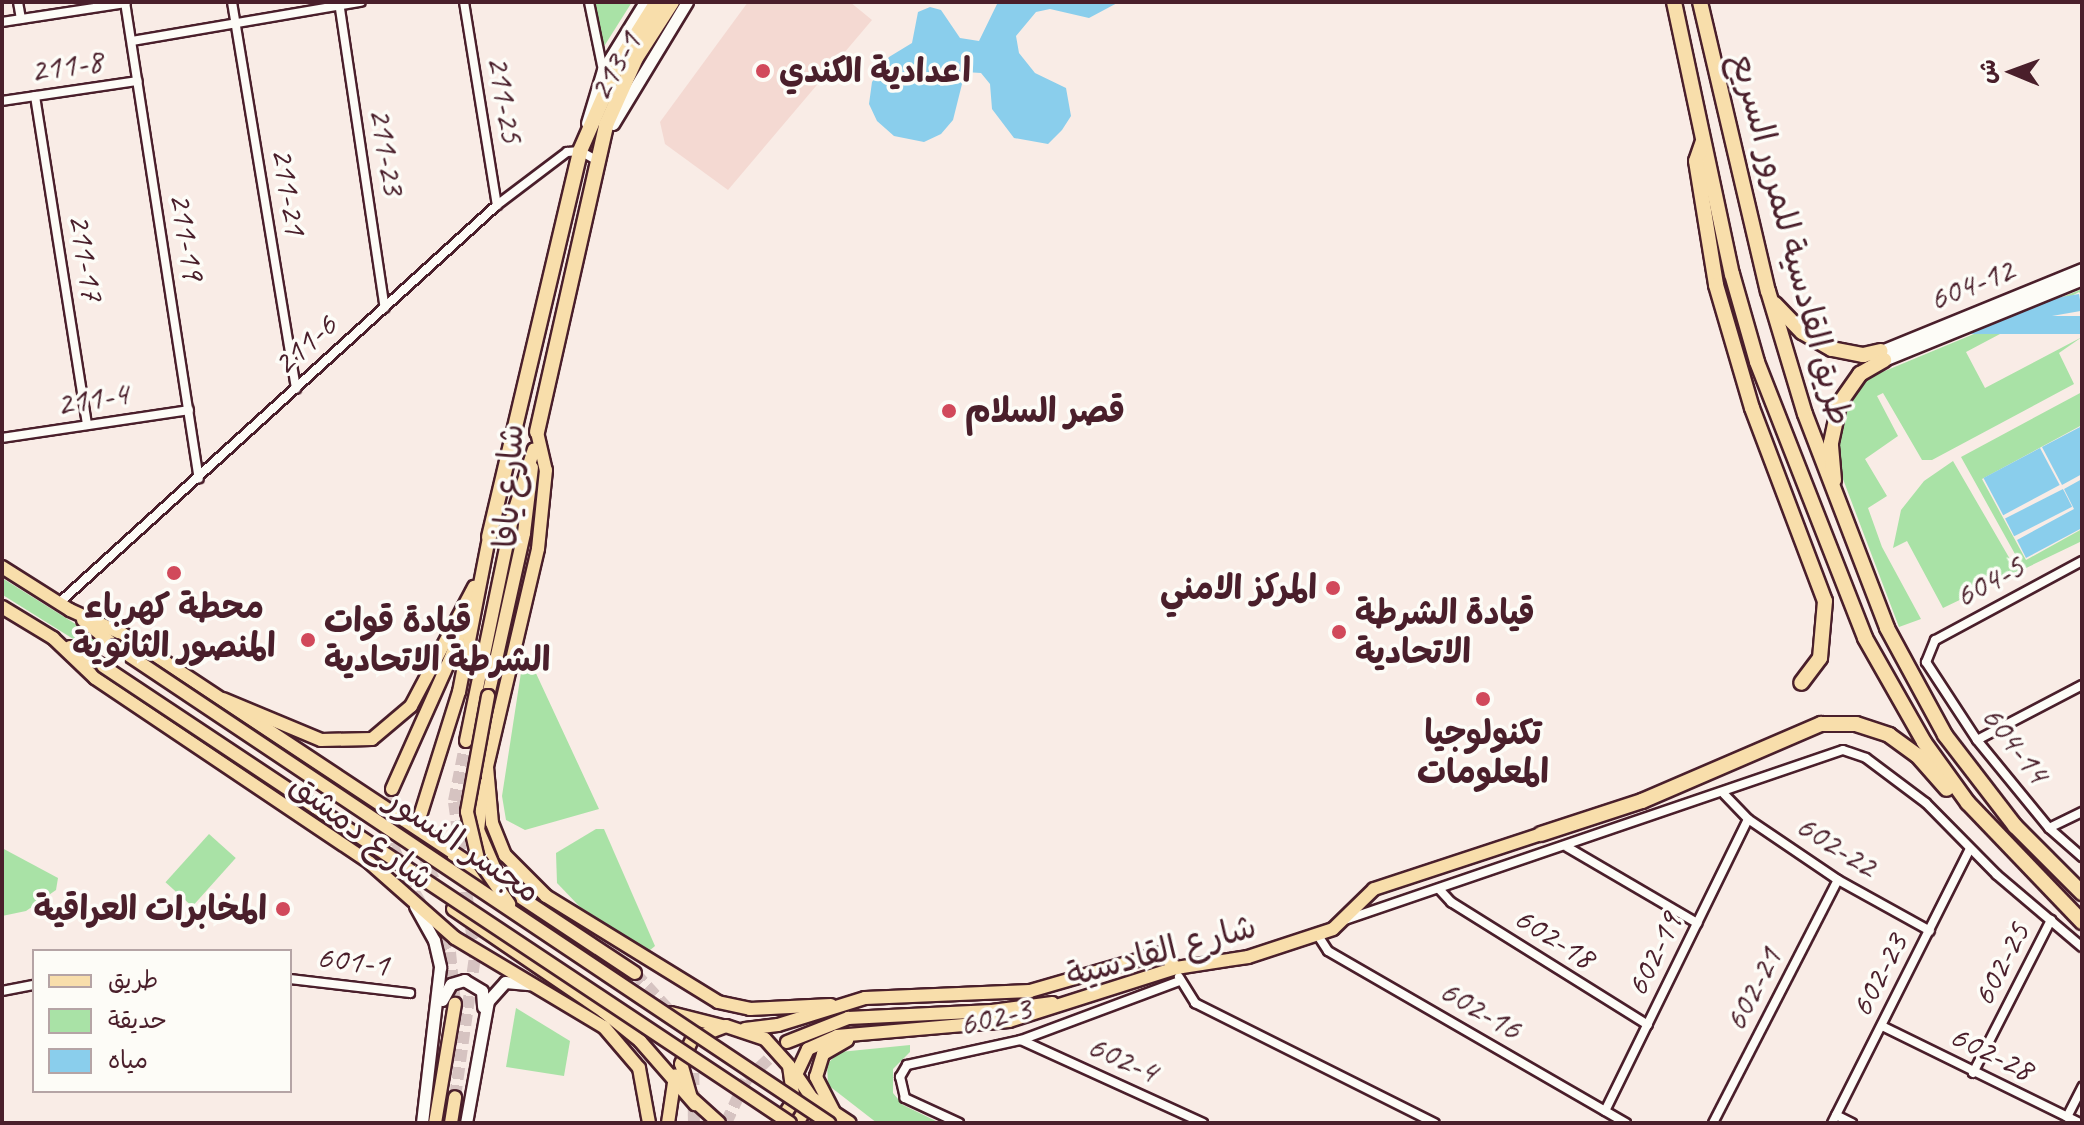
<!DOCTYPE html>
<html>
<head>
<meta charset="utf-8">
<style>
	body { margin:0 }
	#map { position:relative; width:2084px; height:1125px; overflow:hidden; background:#f9ece6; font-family:Caveat,"Playpen Sans Arabic",sans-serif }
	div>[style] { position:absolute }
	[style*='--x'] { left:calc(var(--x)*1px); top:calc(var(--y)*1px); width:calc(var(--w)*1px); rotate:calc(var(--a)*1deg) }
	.built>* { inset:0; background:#f4d9d2 }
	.green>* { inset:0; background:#a9e2a6; transform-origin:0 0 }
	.water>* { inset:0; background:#8aceec; transform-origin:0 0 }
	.primary-tunnel>* { height:12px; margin-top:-6px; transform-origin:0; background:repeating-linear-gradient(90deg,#d6c3c1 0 12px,transparent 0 18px) }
	.roads { filter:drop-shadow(2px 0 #4a1f2b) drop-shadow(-2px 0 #4a1f2b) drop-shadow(0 2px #4a1f2b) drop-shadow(0 -2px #4a1f2b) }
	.minor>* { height:8px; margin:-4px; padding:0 4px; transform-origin:4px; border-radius:4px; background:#fdfcf7 }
	.secondary>* { height:11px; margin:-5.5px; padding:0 5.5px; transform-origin:5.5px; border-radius:5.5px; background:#fdfcf7 }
	.primary>* { height:12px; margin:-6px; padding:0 6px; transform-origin:6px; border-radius:6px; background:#f8deab }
	.motorway>* { height:14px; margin:-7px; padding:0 7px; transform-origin:7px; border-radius:7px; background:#f8deab }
	.bridges { filter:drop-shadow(2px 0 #4a1f2b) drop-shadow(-2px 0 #4a1f2b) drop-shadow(0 2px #4a1f2b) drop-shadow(0 -2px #4a1f2b) }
	.primary-bridge>* { height:12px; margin:-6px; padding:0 6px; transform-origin:6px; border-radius:6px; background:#f8deab }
	.dots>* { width:22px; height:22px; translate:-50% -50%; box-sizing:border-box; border:4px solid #fdfcf7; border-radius:50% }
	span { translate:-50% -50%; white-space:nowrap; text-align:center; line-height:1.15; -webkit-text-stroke:7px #fdfcf7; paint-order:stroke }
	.street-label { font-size:34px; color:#4a1f2b }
	.poi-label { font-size:34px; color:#4a1f2b; font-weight:700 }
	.left { translate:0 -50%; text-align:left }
	.right { translate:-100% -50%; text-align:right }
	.frame { position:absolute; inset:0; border:4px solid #4a1f2b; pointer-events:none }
	.legend { position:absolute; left:32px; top:949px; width:260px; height:144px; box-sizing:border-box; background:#fdfcf7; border:2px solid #b5a4a5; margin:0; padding:10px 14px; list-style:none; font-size:24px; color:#4a1f2b }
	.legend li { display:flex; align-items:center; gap:16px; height:40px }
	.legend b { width:40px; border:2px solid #b5a4a5 }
	.north { position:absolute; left:1972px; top:32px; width:80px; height:80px; -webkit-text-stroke:6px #fdfcf7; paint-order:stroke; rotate:271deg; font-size:22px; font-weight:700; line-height:32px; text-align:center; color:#4a1f2b }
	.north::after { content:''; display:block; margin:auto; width:28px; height:36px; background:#4a1f2b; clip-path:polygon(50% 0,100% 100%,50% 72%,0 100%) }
</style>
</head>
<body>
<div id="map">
	<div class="built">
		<div style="clip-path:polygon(748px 2px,850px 2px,872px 20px,728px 190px,665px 144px,660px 122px)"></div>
	</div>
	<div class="green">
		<div style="clip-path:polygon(595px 2px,632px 2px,603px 48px)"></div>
		<div style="clip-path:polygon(2082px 289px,2082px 296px,2079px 292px,1966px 352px,1985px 388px,2082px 337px,2059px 353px,2074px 384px,1932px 460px,1922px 460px,1883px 393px,1877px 396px,1898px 436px,1865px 459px,1887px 496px,1868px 508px,1882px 547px,1921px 619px,1899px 627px,1838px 466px,1836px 439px,1846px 407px,1868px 378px)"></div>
		<div style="clip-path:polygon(2082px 392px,2082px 425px,1982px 479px,2026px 560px,2082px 529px,2082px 541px,1943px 608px,1907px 541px,1893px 548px,1901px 510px,1924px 481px,1953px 461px,2014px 566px,2020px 563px,1961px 457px)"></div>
		<div style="left:2px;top:578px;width:115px;height:14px;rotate:32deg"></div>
		<div style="clip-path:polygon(526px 664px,529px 671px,534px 669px,599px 809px,525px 830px,506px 820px,502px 796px,522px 666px)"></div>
		<div style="clip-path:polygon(596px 829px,604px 829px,655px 946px,649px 951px,580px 907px,557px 883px,556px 853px)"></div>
		<div style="left:209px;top:834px;width:36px;height:65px;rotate:42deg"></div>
		<div style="clip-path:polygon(2px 848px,58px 878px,56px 890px,26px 911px,2px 916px)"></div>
		<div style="clip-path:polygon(516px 1008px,570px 1041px,564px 1076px,506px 1067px)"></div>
		<div style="clip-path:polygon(910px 1045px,910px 1052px,893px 1069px,893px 1093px,903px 1105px,940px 1123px,877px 1123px,828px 1085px,827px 1064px,840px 1052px)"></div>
	</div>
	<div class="water">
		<div style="clip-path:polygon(998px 2px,1119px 2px,1089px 18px,1050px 9px,1036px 12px,1016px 36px,1019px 53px,1035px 73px,1066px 88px,1071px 116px,1062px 130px,1048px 144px,1014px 138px,992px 109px,990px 84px,981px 73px,965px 72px,953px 120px,941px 134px,924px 142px,894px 136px,877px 121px,869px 104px,872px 82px,889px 57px,912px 43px,918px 12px,930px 7px,941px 10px,960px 38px,979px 41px)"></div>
		<div style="left:2079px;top:294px;width:17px;height:123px;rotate:80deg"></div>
		<div style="left:2082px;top:316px;width:18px;height:117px;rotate:90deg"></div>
		<div style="clip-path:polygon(2082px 426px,2082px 474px,2062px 485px,2042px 447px)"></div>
		<div style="left:2040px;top:448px;width:42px;height:64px;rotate:62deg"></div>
		<div style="clip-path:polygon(2082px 479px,2082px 528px,2026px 558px,2017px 540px,2074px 509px,2064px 489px)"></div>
		<div style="left:2063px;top:489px;width:20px;height:65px;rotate:63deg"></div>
	</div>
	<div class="primary-tunnel">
		<div style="--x:392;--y:789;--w:57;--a:89"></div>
		<div style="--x:393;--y:846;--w:33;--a:69"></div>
		<div style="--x:405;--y:877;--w:87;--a:59"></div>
		<div style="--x:450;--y:952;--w:52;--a:84.5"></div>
		<div style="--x:421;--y:813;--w:38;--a:88"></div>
		<div style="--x:422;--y:851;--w:42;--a:67.7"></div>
		<div style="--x:635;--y:973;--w:64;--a:47.5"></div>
		<div style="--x:693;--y:1055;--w:68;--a:89.2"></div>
		<div style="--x:455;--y:1097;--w:141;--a:-81.9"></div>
		<div style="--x:475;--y:957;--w:157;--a:-97.7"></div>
		<div style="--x:454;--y:801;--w:61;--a:-78.7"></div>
		<div style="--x:726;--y:1123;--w:47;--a:-65.1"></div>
		<div style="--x:746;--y:1080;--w:56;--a:-42.8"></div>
	</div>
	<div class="roads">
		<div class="minor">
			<div style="--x:18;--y:2;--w:17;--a:80"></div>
			<div style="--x:125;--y:2;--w:482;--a:81.2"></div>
			<div style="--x:232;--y:2;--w:392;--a:80.6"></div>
			<div style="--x:339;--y:2;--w:309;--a:81.5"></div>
			<div style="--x:464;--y:2;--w:206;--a:80.8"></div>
			<div style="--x:589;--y:2;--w:69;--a:78.4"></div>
			<div style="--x:2;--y:22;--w:125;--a:-8.7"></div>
			<div style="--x:132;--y:41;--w:232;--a:-9.7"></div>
			<div style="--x:35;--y:96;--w:333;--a:81"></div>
			<div style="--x:2;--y:101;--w:137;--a:-8.4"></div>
			<div style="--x:2;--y:438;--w:189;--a:-8.5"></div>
			<div style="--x:2082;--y:561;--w:167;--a:151.7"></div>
			<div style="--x:1935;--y:640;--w:24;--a:112"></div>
			<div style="--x:1926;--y:662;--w:93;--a:56.8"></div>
			<div style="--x:1977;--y:740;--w:114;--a:50.7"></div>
			<div style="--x:2049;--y:828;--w:44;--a:41.3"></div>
			<div style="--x:59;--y:603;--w:592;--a:-42.26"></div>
			<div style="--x:497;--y:205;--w:88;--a:-37.1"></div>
			<div style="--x:567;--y:152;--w:13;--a:-4"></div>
			<div style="--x:580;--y:151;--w:18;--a:29"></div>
			<div style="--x:1977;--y:740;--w:119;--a:-27.6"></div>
			<div style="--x:1724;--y:794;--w:35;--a:46"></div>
			<div style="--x:1748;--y:819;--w:109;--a:34.1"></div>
			<div style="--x:1838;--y:880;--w:105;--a:29"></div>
			<div style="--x:2049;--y:828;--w:37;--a:-26"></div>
			<div style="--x:1567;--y:847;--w:151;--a:30.3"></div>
			<div style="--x:1439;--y:889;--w:18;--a:47"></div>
			<div style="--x:1451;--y:902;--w:232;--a:32"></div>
			<div style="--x:1345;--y:920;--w:526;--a:-18.85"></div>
			<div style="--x:1843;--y:750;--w:24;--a:19"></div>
			<div style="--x:1866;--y:758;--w:75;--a:36.9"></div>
			<div style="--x:1926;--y:803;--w:101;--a:45.4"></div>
			<div style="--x:1997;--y:875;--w:111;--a:40.3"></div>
			<div style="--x:1317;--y:934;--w:20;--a:57"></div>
			<div style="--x:1328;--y:951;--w:344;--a:30"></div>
			<div style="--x:1179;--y:977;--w:31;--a:58"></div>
			<div style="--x:1195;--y:1003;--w:268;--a:26.6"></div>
			<div style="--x:290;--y:979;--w:121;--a:6.7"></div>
			<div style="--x:2;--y:991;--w:33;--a:-11"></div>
			<div style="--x:1882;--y:1026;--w:220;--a:26.1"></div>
			<div style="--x:1021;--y:1040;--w:200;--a:24.5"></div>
			<div style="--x:1973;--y:1073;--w:172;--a:-63"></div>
			<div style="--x:1605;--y:1111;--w:325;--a:-63.9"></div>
			<div style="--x:1836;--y:1115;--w:18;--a:27"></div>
			<div style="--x:2067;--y:1117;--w:34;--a:-63"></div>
			<div style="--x:959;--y:1123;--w:60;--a:-155.2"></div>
			<div style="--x:905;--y:1098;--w:22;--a:-103"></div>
			<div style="--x:900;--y:1077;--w:14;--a:-60"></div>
			<div style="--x:907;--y:1065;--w:117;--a:-12.4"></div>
			<div style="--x:1021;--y:1040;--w:170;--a:-20.4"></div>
			<div style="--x:1713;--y:1123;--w:273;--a:-62.8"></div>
			<div style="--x:1832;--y:1123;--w:307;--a:-63.3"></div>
		</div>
		<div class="secondary">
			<div style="--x:587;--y:123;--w:55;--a:-73.2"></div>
			<div style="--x:603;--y:70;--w:80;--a:-58.3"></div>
			<div style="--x:613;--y:124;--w:143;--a:-58.8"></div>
			<div style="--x:1881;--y:351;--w:217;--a:-22.2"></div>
			<div style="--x:1884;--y:360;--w:214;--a:-22.2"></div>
			<div style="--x:415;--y:906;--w:39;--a:61"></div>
			<div style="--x:434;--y:940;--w:28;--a:77"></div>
			<div style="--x:440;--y:967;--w:157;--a:96.6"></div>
			<div style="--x:442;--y:1000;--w:18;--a:-61"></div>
			<div style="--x:451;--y:984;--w:14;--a:-17"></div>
			<div style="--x:464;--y:980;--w:21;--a:31"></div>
			<div style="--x:482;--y:991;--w:16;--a:86"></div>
			<div style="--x:466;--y:1123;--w:124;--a:-79.8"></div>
			<div style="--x:488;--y:1001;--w:25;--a:-48"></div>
			<div style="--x:505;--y:982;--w:25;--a:5"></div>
		</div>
		<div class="primary">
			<div style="--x:537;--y:432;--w:39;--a:77"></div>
			<div style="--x:546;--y:470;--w:79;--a:95.8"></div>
			<div style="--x:538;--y:549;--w:224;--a:103.2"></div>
			<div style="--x:487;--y:767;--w:56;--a:84.9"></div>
			<div style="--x:492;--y:823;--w:35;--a:68"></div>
			<div style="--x:505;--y:855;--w:58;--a:45"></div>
			<div style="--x:546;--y:896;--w:202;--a:31.6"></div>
			<div style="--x:718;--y:1002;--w:33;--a:12"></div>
			<div style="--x:750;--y:1009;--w:81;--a:-2.8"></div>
			<div style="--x:2;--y:567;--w:80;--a:32.3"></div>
			<div style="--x:70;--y:610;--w:58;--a:24.4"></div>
			<div style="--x:123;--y:634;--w:614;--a:33.51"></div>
			<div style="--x:2;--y:607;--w:60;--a:31.3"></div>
			<div style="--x:53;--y:638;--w:58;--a:43.6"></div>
			<div style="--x:95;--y:678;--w:331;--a:33.9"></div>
			<div style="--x:370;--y:863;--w:113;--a:41.4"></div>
			<div style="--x:455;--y:938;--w:174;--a:30.9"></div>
			<div style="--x:604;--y:1027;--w:54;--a:49.5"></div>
			<div style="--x:639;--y:1068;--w:56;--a:79.7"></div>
			<div style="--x:83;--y:620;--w:41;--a:39.1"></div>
			<div style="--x:70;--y:647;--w:38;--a:30"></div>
			<div style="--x:488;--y:696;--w:167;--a:-77.5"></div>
			<div style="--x:524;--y:533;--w:66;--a:-83.1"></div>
			<div style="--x:223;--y:699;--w:106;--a:22.7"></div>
			<div style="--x:321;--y:740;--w:51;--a:-1.1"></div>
			<div style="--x:372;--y:739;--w:51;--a:-40.2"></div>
			<div style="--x:411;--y:706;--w:135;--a:-62.1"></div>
			<div style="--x:466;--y:741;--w:228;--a:-78.3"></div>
			<div style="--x:512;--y:518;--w:72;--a:-72.3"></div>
			<div style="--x:483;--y:785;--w:45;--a:96.3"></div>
			<div style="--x:478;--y:830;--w:48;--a:66.6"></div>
			<div style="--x:392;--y:789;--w:147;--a:-65.9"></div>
			<div style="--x:452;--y:655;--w:56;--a:-71.2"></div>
			<div style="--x:421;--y:813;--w:127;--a:-72.6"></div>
			<div style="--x:459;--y:692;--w:158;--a:-79"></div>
			<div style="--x:454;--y:857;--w:65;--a:40"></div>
			<div style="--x:453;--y:909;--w:181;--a:34.2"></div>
			<div style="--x:603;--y:1011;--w:48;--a:39"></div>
			<div style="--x:640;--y:1041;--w:84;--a:48.9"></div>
			<div style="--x:671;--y:1013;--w:53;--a:14.3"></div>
			<div style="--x:745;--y:1029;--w:33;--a:-7"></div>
			<div style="--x:778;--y:1025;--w:91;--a:-17.2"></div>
			<div style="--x:865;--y:998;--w:165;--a:-2.4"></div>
			<div style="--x:1030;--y:991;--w:137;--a:-16.1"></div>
			<div style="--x:1162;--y:953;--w:21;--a:47"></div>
			<div style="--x:787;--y:1042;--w:66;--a:-21.5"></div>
			<div style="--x:848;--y:1018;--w:144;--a:-2.8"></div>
			<div style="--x:992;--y:1011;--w:61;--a:-7.6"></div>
			<div style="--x:797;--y:1076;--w:27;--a:56"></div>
			<div style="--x:812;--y:1098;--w:45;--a:33.3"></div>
			<div style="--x:794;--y:1079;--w:33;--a:-65"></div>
			<div style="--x:808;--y:1049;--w:32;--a:-24"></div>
			<div style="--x:837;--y:1036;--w:173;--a:-5"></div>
			<div style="--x:1009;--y:1021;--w:175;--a:-17.6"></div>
			<div style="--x:1176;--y:968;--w:73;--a:-8.7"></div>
			<div style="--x:1248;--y:957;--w:89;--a:-18.2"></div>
			<div style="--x:1333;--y:929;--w:57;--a:-44.3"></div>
			<div style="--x:1374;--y:889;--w:176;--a:-18.2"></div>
			<div style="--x:835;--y:1114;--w:42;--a:-117.2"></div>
			<div style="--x:816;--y:1077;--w:24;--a:-73"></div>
			<div style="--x:823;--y:1054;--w:28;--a:-30"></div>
			<div style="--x:435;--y:1123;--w:121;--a:-80.5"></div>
			<div style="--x:451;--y:1123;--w:26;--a:-81"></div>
			<div style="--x:668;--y:1123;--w:48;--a:-81.5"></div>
			<div style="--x:719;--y:1123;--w:38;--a:-138"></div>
			<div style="--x:691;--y:1098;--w:35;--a:-106"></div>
			<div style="--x:681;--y:1064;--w:27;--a:-66"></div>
			<div style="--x:692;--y:1039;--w:36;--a:-21"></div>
			<div style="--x:726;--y:1026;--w:41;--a:18.4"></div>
			<div style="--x:765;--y:1039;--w:36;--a:48"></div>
			<div style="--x:789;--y:1066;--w:34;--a:82"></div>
			<div style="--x:794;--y:1100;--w:27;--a:123"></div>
			<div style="--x:797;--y:1123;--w:15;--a:-58"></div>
			<div style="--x:805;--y:1110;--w:13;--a:-13"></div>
		</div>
		<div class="motorway">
			<div style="--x:1674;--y:2;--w:278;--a:78"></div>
			<div style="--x:1732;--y:274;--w:91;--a:74.1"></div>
			<div style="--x:1757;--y:362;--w:296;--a:68.6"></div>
			<div style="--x:1865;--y:638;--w:120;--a:60.4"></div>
			<div style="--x:1924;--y:742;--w:75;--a:54.2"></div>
			<div style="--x:1968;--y:803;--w:165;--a:46.2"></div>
			<div style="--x:1700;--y:2;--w:297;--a:76.8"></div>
			<div style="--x:1768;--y:291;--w:128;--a:73.3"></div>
			<div style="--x:1805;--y:414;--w:229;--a:69"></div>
			<div style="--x:1887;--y:628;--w:122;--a:61.5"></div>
			<div style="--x:1945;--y:735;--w:115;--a:52.4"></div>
			<div style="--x:2015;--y:826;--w:95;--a:45"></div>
			<div style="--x:1703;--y:141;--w:21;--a:109"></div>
			<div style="--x:1696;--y:161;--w:126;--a:80.8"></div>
			<div style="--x:1716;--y:285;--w:128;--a:73.7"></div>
			<div style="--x:1752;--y:408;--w:206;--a:69.3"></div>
			<div style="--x:1825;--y:601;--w:57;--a:95"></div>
			<div style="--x:1820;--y:658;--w:31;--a:127"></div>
			<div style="--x:1775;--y:304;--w:39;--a:46"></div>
			<div style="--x:1802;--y:332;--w:34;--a:30"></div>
			<div style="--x:1832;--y:349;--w:32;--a:11"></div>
			<div style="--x:1863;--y:355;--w:18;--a:-13"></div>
			<div style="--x:537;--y:432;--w:315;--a:-77.3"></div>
			<div style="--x:606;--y:125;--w:73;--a:-65.9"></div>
			<div style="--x:636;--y:58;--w:67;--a:-57.3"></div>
			<div style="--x:1834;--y:480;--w:37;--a:-95"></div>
			<div style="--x:1831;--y:443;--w:40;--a:-78"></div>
			<div style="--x:1839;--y:404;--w:37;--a:-55"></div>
			<div style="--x:1860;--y:374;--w:28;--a:-30"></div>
			<div style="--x:489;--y:537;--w:397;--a:-76.7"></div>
			<div style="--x:580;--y:151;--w:95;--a:-66.4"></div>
			<div style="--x:618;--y:64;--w:73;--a:-57.8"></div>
			<div style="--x:1541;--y:834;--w:106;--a:-18.1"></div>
			<div style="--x:1642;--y:801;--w:195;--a:-23.3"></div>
			<div style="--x:1821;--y:724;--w:35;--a:0"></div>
			<div style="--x:1856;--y:724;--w:35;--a:18"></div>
			<div style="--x:1889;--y:735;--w:34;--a:36"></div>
			<div style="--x:1917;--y:755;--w:45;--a:48.6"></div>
		</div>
	</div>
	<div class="bridges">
		<div class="primary-bridge">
			<div style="--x:115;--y:646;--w:859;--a:33.75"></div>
			<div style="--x:103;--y:666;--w:825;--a:33.63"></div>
			<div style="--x:488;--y:696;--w:118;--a:100.3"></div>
			<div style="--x:467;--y:812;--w:48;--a:76.8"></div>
			<div style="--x:478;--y:859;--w:55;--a:55.4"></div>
		</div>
	</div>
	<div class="dots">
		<div style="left:763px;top:71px;background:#d1495b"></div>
		<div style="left:949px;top:411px;background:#d1495b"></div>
		<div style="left:174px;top:573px;background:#d1495b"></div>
		<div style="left:1333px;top:588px;background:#d1495b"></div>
		<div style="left:1339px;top:632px;background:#d1495b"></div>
		<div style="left:308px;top:640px;background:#d1495b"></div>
		<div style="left:1483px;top:699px;background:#d1495b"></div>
		<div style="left:283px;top:909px;background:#d1495b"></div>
	</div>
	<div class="street-label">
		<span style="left:66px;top:65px;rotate:-8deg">211-8</span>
		<span style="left:614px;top:66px;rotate:-60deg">213-1</span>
		<span style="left:506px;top:99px;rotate:81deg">211-25</span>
		<span style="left:388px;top:151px;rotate:81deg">211-23</span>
		<span style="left:290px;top:191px;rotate:81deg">211-21</span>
		<span style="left:188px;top:236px;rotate:81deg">211-19</span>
		<span style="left:1792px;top:239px;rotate:75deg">طريق القادسية للمرور السريع</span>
		<span style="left:87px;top:257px;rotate:81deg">211-17</span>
		<span style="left:1971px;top:284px;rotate:-22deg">604-12</span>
		<span style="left:304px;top:344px;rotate:-42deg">211-6</span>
		<span style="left:92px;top:398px;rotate:-9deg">211-4</span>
		<span style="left:508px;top:486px;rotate:-87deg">شارع يافا</span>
		<span style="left:1989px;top:581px;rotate:-28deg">604-5</span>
		<span style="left:2016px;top:744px;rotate:52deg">604-14</span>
		<span style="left:362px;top:831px;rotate:37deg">شارع دمشق</span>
		<span style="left:464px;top:845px;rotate:34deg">مجسر النسور</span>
		<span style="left:1837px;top:845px;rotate:32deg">602-22</span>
		<span style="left:1555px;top:937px;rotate:32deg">602-18</span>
		<span style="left:1161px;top:950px;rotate:-15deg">شارع القادسية</span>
		<span style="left:1653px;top:954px;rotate:-64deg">602-19</span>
		<span style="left:353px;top:960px;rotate:7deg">601-1</span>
		<span style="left:2000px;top:964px;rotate:-63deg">602-25</span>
		<span style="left:1878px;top:975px;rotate:-63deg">602-23</span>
		<span style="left:1752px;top:989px;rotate:-63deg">602-21</span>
		<span style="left:1481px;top:1009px;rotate:30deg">602-16</span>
		<span style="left:995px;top:1016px;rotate:-14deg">602-3</span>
		<span style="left:1992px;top:1052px;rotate:26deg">602-28</span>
		<span style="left:1123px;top:1058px;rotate:24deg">602-4</span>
	</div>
	<div class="poi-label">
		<span class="left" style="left:779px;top:71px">اعدادية الكندي</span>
		<span class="left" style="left:965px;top:411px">قصر السلام</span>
		<span class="right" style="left:1317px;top:588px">المركز الامني</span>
		<span style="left:174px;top:626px">محطة كهرباء<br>المنصور الثانوية</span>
		<span class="left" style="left:1355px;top:632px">قيادة الشرطة<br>الاتحادية</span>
		<span class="left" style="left:324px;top:640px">قيادة قوات<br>الشرطة الاتحادية</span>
		<span style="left:1483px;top:752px">تكنولوجيا<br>المعلومات</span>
		<span class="right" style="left:267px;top:909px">المخابرات العراقية</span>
	</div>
	<div class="frame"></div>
	<ul class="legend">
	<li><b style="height:10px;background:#f8deab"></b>طريق</li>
	<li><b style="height:22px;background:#a9e2a6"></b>حديقة</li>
	<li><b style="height:22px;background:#8aceec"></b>مياه</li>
	</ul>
	<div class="north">ش</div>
</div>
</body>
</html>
